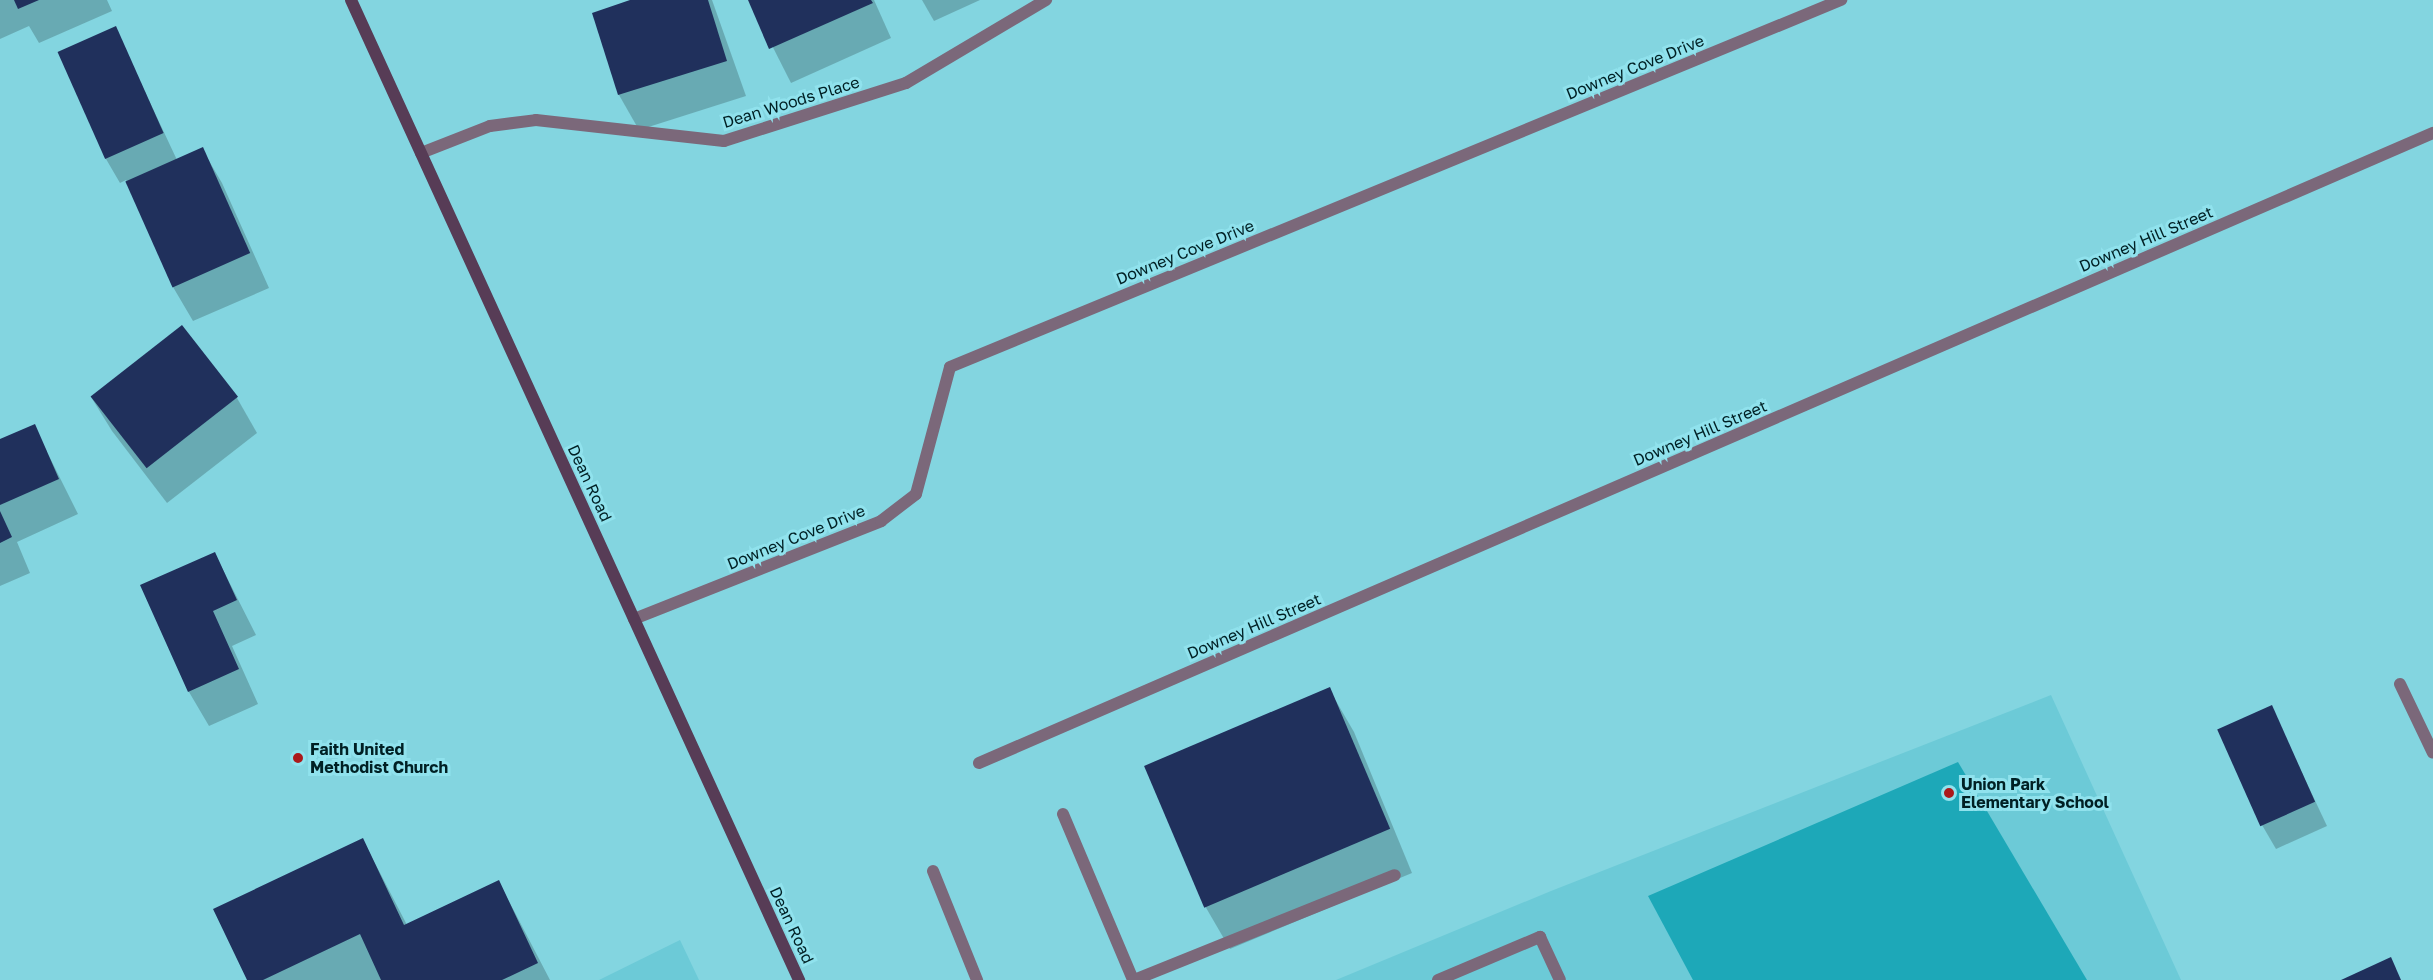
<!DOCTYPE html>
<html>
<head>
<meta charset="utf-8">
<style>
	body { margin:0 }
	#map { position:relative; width:2433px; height:980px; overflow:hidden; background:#83d5e0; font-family:"Golos Text",sans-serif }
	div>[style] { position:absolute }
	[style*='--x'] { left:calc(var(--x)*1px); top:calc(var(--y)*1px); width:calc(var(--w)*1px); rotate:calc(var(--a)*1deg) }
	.built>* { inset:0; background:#6ccad7 }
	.water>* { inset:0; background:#1da8b8 }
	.shadow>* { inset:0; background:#0003 }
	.building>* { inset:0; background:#20305c; transform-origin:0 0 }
	.lane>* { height:12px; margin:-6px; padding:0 6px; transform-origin:6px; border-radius:6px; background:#7b687a }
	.street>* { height:12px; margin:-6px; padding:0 6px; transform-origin:6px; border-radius:6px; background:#7b687a }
	.secondary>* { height:12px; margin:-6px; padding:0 6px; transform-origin:6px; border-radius:6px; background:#573c56 }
	.dots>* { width:16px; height:16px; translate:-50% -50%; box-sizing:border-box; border:3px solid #90e2ed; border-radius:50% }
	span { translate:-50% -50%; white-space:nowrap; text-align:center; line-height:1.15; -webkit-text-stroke:6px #90e2ed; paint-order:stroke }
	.street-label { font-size:16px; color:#002024 }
	.poi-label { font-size:16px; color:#002024; font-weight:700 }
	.left { translate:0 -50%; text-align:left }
</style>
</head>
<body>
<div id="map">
	<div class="built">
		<div style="clip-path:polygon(2051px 695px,2181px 980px,1336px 980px,1551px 891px)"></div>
		<div style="clip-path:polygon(680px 940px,699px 980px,599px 980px)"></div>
	</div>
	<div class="water">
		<div style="clip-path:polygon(1958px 762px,2087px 980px,1693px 980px,1648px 896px)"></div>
	</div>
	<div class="shadow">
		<div style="clip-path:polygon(0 0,107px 0,112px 11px,39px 43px,29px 26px,0 39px)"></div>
		<div style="clip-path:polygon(635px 0,712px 0,746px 96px,639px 130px,619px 95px,593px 14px)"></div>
		<div style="clip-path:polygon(749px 0,874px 0,891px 38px,791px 83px)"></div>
		<div style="clip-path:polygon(922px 0,980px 0,934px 21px)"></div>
		<div style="clip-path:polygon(115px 28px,177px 160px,202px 149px,222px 183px,269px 288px,193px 321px,173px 287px,126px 180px,120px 183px,106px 159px,59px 53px)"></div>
		<div style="clip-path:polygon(181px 328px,237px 398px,257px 433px,167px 503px,112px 431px,91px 397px)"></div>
		<div style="clip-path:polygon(34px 426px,78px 514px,17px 542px,30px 573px,0 586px,0 441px)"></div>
		<div style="clip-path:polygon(215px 554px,256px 635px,232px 646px,258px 704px,209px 726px,189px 692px)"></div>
		<div style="clip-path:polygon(1329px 689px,1354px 732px,1412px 873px,1230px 949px,1205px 906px,1146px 767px)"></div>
		<div style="clip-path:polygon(2271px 707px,2327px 826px,2276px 849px,2262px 825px)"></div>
		<div style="clip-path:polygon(363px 840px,407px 925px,499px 882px,550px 980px,248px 980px)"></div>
	</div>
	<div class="building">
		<div style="clip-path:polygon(14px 0,39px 0,18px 9px)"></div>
		<div style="clip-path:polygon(630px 0,708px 0,727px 61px,618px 95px,592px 13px)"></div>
		<div style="clip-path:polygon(748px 0,871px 0,873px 3px,769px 49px)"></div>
		<div style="left:116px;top:26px;width:117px;height:64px;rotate:66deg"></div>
		<div style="left:203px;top:147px;width:116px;height:85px;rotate:66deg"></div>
		<div style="left:182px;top:325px;width:91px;height:116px;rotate:52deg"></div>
		<div style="clip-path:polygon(35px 424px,59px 479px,0 505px,0 439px)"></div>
		<div style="clip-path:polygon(0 511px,12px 537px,0 543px)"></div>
		<div style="clip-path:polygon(215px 552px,237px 600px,213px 611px,239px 669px,188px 692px,140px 585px)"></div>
		<div style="left:1330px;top:687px;width:154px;height:202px;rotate:67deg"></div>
		<div style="left:2272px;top:705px;width:106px;height:60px;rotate:66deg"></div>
		<div style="clip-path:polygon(363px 838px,404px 925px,499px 880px,538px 963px,502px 980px,381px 980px,360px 934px,263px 980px,247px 980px,213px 909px)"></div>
		<div style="clip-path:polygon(2391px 957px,2401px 980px,2341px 980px)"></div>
	</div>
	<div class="lane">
		<div style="--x:421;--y:153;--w:74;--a:-21.4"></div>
		<div style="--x:490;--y:126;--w:46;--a:-7.4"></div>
		<div style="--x:536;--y:120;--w:189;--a:6.4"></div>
		<div style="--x:724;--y:141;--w:191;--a:-17.7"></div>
		<div style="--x:906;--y:83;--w:163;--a:-30.7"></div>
		<div style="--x:634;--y:619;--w:266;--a:-21.6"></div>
		<div style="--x:881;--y:521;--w:44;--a:-37.6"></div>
		<div style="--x:916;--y:494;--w:131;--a:-75"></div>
		<div style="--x:950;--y:367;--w:964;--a:-22.39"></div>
		<div style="--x:979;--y:763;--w:1585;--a:-23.43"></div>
		<div style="--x:1063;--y:814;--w:180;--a:67.1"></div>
		<div style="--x:933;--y:871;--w:118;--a:68"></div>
		<div style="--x:1134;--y:980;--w:281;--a:-21.9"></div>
		<div style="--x:1438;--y:980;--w:111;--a:-22.9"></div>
		<div style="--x:1540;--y:937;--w:47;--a:65.1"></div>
	</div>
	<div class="street">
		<div style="--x:2400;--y:684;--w:76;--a:64.4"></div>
	</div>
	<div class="secondary">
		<div style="--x:351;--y:0;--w:1078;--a:65.43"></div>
	</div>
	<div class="dots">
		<div style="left:298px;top:758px;background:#ab191b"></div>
		<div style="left:1949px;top:793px;background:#ab191b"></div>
	</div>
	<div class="street-label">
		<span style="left:1635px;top:67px;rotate:-22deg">Downey Cove Drive</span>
		<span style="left:791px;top:102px;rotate:-17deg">Dean Woods Place</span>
		<span style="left:2146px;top:239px;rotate:-23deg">Downey Hill Street</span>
		<span style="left:1185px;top:252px;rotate:-22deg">Downey Cove Drive</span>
		<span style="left:1700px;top:433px;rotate:-23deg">Downey Hill Street</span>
		<span style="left:590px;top:483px;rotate:65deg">Dean Road</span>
		<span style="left:796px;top:537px;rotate:-22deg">Downey Cove Drive</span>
		<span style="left:1254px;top:626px;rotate:-23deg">Downey Hill Street</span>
		<span style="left:792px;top:925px;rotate:65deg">Dean Road</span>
	</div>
	<div class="poi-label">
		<span class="left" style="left:310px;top:758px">Faith United<br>Methodist Church</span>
		<span class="left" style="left:1961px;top:793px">Union Park<br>Elementary School</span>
	</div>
</div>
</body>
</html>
